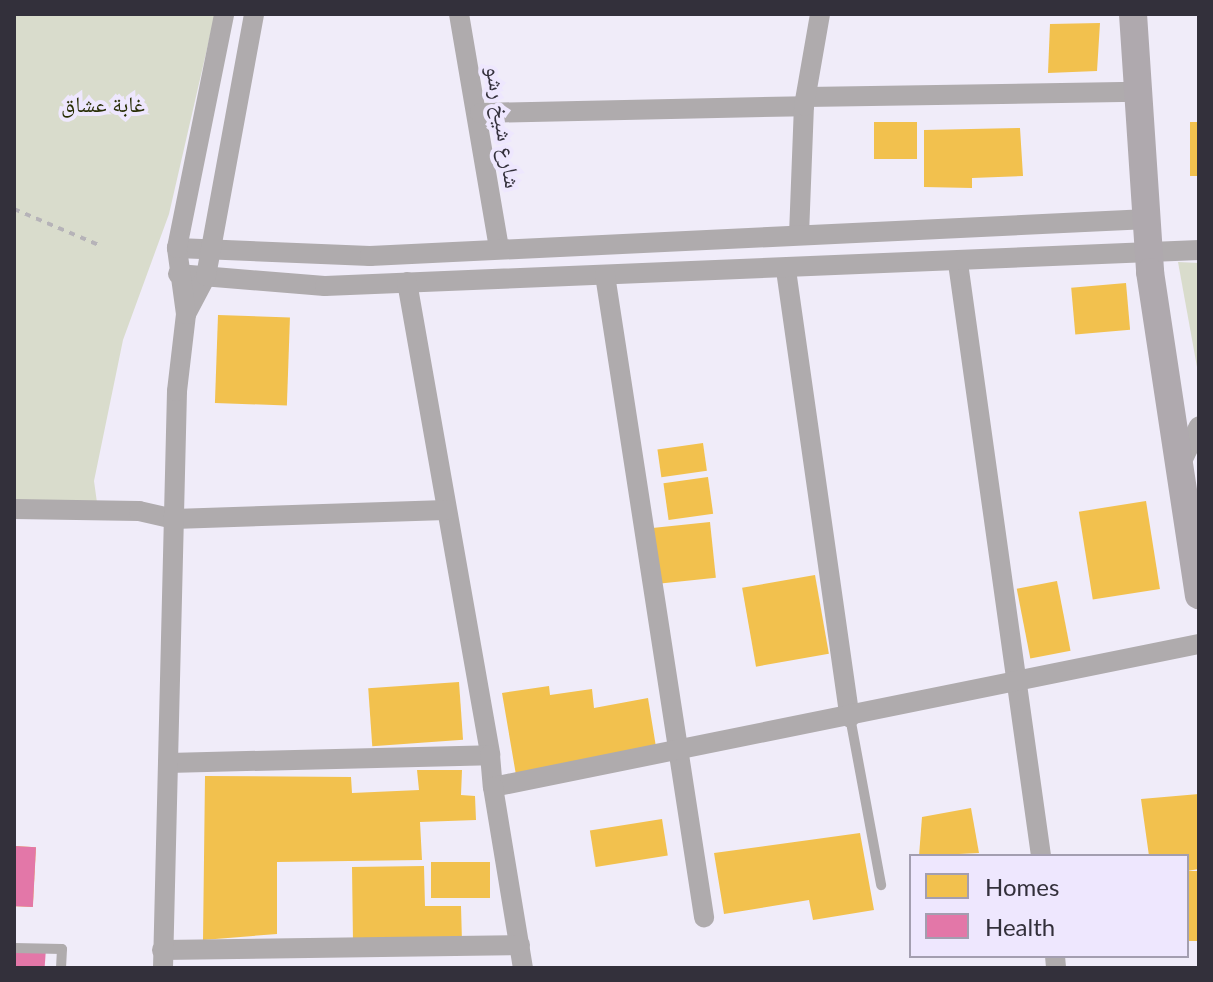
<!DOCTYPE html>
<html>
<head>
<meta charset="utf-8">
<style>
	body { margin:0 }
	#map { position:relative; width:1213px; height:982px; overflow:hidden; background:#f0ecf9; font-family:Lato,"Noto Naskh Arabic",sans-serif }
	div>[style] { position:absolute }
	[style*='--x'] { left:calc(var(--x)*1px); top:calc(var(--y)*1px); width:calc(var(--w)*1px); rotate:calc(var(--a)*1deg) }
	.green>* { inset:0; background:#d9dccc }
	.homes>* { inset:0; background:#f2c14e; transform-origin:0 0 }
	.health>* { inset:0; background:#e377a8; transform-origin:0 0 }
	.path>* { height:4px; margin-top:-2px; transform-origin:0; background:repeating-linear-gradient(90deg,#b6b3b8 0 6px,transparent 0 12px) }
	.service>* { height:10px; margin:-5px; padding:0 5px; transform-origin:5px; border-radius:5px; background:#afabad }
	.minor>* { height:20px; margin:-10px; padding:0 10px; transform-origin:10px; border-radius:10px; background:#afabad }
	.secondary>* { height:28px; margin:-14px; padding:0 14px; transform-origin:14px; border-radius:14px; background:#afa9ae }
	span { translate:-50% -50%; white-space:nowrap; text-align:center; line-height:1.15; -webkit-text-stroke:8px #eee7fe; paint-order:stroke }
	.park-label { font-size:22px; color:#282e06 }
	.street-label { font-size:22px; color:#33303b }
	.frame { position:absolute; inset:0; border:16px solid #33303b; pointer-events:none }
	.legend { position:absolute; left:909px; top:854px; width:280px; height:104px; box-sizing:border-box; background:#eee7fe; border:2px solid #a39eb0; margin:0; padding:10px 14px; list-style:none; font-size:24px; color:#33303b }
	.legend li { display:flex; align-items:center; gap:16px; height:40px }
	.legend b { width:40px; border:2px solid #a39eb0 }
</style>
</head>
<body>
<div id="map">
	<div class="green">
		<div style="clip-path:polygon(14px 14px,215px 14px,169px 214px,123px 340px,94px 481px,99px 517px,14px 517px)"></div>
		<div style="clip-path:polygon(1178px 262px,1199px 263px,1199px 378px)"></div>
	</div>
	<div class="homes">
		<div style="clip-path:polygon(1100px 23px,1097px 71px,1048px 73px,1050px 24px)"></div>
		<div style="left:874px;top:122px;width:43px;height:37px"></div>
		<div style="left:1190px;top:122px;width:9px;height:54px"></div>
		<div style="clip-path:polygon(1020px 128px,1023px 176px,972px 178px,972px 188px,924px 187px,924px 130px)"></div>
		<div style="left:1126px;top:283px;width:47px;height:55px;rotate:85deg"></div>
		<div style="left:218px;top:315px;width:72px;height:88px;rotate:2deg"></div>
		<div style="left:703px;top:443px;width:28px;height:46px;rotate:82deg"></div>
		<div style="left:708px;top:477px;width:37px;height:45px;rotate:82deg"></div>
		<div style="left:1146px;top:501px;width:89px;height:68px;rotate:81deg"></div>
		<div style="left:710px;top:522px;width:56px;height:58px;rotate:84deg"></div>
		<div style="left:815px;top:575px;width:80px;height:74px;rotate:80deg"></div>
		<div style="left:1057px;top:581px;width:71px;height:41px;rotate:79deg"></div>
		<div style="left:459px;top:682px;width:58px;height:91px;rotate:86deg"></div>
		<div style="clip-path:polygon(549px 686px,550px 695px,592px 689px,594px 708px,648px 698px,656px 747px,516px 775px,502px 693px)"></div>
		<div style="clip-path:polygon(417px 770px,462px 770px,461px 795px,475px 796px,476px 820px,420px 822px,422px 860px,277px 862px,277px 934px,203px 940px,205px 776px,351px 777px,352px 793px,419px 790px)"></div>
		<div style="clip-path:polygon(1199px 794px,1199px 869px,1187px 871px,1187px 856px,1149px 856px,1141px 799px)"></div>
		<div style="clip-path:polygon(971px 808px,979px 853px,919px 856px,922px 817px)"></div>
		<div style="left:662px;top:819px;width:37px;height:73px;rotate:81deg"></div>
		<div style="clip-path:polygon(860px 833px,874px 910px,813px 920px,809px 900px,724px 914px,714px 853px)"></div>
		<div style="left:14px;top:846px;width:22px;height:60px;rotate:3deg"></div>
		<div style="left:490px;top:862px;width:36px;height:59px;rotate:90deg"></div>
		<div style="clip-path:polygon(424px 866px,425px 906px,461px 906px,462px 942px,353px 943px,352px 867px)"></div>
		<div style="left:1199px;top:871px;width:70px;height:12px;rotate:90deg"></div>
	</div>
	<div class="health">
		<div style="left:14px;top:846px;width:22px;height:60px;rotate:3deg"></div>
		<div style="left:14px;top:947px;width:32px;height:21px;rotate:4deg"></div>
	</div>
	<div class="path">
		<div style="--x:14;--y:209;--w:95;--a:23"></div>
	</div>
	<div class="service">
		<div style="--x:850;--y:717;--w:171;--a:79.5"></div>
		<div style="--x:14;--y:948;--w:48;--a:1.2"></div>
		<div style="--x:62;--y:949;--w:19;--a:93"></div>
	</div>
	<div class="minor">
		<div style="--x:459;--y:14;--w:237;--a:80.3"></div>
		<div style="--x:806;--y:97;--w:331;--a:-0.9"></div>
		<div style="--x:480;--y:113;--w:324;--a:-1.2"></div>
		<div style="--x:799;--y:235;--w:129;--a:-87.8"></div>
		<div style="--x:804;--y:106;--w:93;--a:-80.1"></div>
		<div style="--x:177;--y:248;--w:193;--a:2.4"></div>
		<div style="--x:370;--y:256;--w:779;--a:-2.72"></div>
		<div style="--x:958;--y:263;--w:599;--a:82.03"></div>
		<div style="--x:786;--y:270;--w:452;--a:81.9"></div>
		<div style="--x:178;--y:274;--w:147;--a:4.7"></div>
		<div style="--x:325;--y:286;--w:875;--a:-2.36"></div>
		<div style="--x:605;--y:275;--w:650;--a:81.23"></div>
		<div style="--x:407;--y:282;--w:480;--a:80"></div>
		<div style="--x:186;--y:314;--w:43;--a:-62.2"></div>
		<div style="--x:206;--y:276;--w:266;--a:-79.6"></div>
		<div style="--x:1180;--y:465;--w:43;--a:-64"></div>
		<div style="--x:14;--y:509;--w:125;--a:0.9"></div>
		<div style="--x:139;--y:511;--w:36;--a:13"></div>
		<div style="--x:174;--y:519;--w:272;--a:-1.9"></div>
		<div style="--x:168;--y:763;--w:322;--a:-1.4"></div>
		<div style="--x:490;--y:755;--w:32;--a:85"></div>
		<div style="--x:493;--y:787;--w:720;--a:-11.45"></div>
		<div style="--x:493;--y:787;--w:183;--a:80.6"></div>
		<div style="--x:162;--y:950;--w:358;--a:-0.8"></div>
		<div style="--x:1055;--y:956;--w:12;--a:85"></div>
		<div style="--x:163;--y:968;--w:577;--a:-88.61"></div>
		<div style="--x:177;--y:391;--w:78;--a:-83.3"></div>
		<div style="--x:186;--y:314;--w:67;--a:-97.8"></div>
		<div style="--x:177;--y:248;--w:239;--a:-78.6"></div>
	</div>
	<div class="secondary">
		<div style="--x:1133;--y:14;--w:259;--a:86.2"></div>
		<div style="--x:1150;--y:272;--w:327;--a:81.4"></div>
	</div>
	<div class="park-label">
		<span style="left:103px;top:104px">غابة عشاق</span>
	</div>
	<div class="street-label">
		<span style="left:504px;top:127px;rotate:81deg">شارع شيخ رشو</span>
	</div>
	<div class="frame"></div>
	<ul class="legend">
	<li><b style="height:22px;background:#f2c14e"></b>Homes</li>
	<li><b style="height:22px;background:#e377a8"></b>Health</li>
	</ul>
</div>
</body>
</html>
